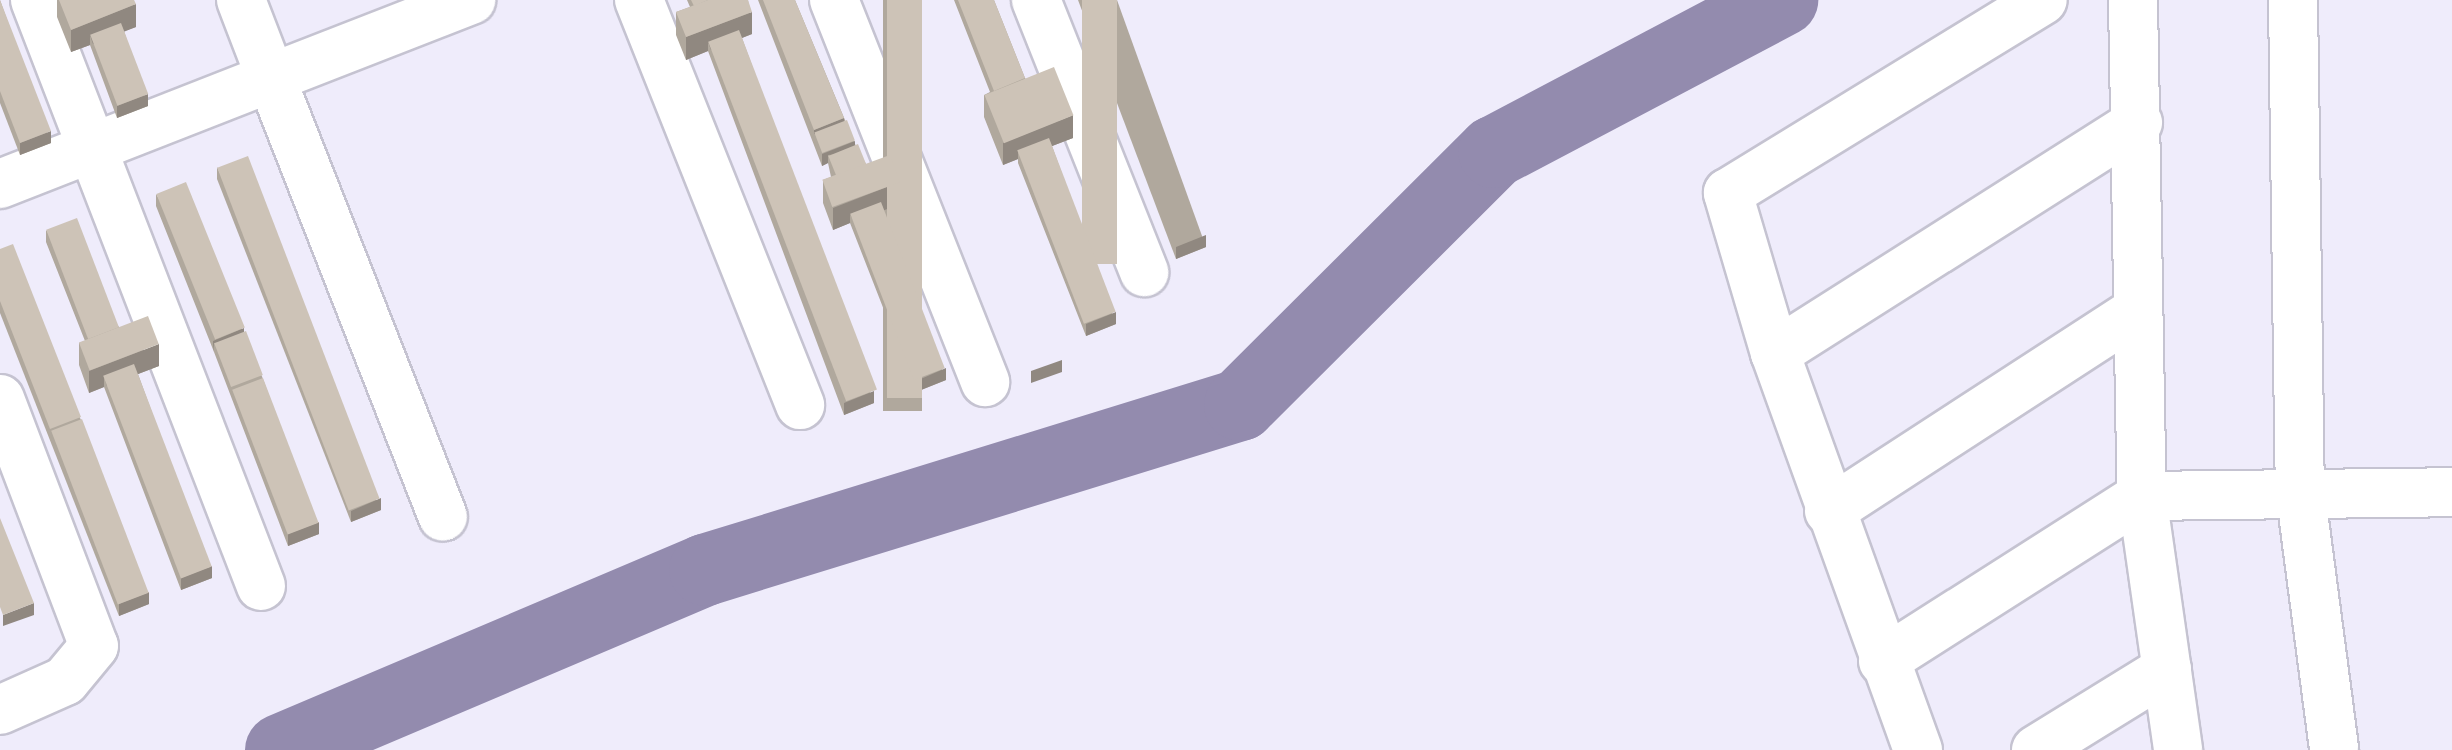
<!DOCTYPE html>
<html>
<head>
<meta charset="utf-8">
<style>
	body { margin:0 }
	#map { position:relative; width:2452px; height:750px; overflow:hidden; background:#efecfb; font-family:Manrope,sans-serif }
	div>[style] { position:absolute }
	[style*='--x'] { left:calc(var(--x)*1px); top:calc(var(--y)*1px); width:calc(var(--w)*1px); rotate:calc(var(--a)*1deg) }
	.river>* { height:72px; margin:-36px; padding:0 36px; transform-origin:36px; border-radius:36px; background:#938bae }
	.roads { filter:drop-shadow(2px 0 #c5c3d1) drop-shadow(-2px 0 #c5c3d1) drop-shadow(0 2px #c5c3d1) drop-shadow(0 -2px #c5c3d1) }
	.street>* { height:48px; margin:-24px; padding:0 24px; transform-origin:24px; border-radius:24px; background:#fff }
	.wall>* { inset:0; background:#b0a89d; transform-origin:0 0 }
	.shaded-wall>* { inset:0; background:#908880 }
	.building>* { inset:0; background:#cdc3b7; transform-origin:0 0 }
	span { translate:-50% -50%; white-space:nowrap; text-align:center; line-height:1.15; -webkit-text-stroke:9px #fcfbfe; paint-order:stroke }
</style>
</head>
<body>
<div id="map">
	<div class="river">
		<div style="--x:281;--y:750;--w:461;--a:-23"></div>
		<div style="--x:705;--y:570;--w:560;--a:-17.14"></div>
		<div style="--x:1240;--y:405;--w:359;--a:-44.9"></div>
		<div style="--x:1494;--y:152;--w:326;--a:-27.8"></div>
	</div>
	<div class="roads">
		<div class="street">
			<div style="--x:35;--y:0;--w:628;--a:68.91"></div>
			<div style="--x:241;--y:0;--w:84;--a:69"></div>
			<div style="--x:271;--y:78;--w:215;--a:-21.3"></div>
			<div style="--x:639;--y:0;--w:436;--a:68.3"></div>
			<div style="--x:834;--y:0;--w:411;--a:68.4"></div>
			<div style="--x:1036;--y:0;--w:293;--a:68.3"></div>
			<div style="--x:2133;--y:0;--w:496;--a:89"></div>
			<div style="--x:2142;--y:496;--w:257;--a:81.9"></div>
			<div style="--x:2293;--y:0;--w:490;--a:89.2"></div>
			<div style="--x:2300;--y:490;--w:262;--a:82.5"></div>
			<div style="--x:0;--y:184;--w:291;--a:-21.4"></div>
			<div style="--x:271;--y:78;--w:471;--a:68.6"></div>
			<div style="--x:1775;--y:353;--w:430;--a:-32.4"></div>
			<div style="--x:0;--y:399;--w:264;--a:69.2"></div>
			<div style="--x:94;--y:646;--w:45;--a:129.6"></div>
			<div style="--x:65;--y:681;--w:71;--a:156"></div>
			<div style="--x:1829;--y:511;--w:367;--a:-33"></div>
			<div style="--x:1883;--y:661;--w:307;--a:-32.5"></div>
			<div style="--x:2142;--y:496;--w:310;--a:-0.7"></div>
			<div style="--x:1918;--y:750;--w:422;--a:-109.8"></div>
			<div style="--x:1775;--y:353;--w:167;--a:-106.4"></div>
			<div style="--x:1728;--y:193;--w:369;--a:-31.5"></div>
			<div style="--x:2036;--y:750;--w:154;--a:-31.7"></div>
		</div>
	</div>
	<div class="wall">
		<div style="clip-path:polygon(0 0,51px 143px,20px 155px,0 103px)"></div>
		<div style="clip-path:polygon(57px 0,134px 0,136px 27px,124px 31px,148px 106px,117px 118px,90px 45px,71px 52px,57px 17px)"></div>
		<div style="clip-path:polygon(687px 0,748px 0,752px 34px,742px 38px,874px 403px,844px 415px,708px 51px,686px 60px,676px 35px,676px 12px,690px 7px)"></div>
		<div style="clip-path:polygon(758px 0,795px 0,855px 144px,866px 164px,900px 204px,884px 210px,946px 380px,916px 392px,850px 223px,833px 230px,823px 203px,823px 180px,831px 177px,828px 163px,822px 166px)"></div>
		<div style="left:883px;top:0;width:39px;height:411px"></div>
		<div style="clip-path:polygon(954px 0,994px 0,1025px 78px,1073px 138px,1052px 146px,1116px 324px,1086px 336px,1018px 163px,1018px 159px,1003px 165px,984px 117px,984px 95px,990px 92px)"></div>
		<div style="clip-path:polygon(1078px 0,1117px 0,1206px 247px,1176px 259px)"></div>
		<div style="clip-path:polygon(217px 167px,381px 510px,351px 522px,217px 179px)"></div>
		<div style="clip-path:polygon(156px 194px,244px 332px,263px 379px,319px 534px,288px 546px,214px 352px,156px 206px)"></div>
		<div style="clip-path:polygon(46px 230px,119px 327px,159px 366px,138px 374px,212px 578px,181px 590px,104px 387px,89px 393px,79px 365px,79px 343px,85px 341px,46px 242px)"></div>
		<div style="clip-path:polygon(0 249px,81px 420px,149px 604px,119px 616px,0 313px)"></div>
	</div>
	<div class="shaded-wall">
		<div style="clip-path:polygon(136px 4px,136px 27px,93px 44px,90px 35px,90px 45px,71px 52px,71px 30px)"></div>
		<div style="clip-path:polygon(752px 12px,752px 34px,711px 50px,708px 42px,708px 51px,686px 60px,686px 37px)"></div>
		<div style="clip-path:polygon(148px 94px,148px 106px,117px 118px,117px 106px)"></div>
		<div style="clip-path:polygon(1073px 115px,1073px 138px,1021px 158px,1018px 151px,1018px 159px,1003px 165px,1003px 143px)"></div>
		<div style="clip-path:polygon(844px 118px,844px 130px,814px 134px,814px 130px)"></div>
		<div style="clip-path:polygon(51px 131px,51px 143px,20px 155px,20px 143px)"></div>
		<div style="clip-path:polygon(855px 141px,855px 153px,828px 155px,828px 163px,822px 166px,822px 154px)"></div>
		<div style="clip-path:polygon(900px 182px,900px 204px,854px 222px,850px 214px,850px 223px,833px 230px,833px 208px)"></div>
		<div style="clip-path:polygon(1206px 235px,1206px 247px,1176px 259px,1176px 247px)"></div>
		<div style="clip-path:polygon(1116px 312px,1116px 324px,1086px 336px,1086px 324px)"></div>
		<div style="clip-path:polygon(244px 328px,244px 340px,214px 343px,213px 352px,213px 341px)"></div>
		<div style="clip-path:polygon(159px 344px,159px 366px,107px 386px,104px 377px,104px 387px,89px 393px,89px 371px)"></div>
		<div style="clip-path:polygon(1062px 360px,1062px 372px,1031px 383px,1031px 371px)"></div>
		<div style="clip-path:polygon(946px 368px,946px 380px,916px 392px,916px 381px)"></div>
		<div style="clip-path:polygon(874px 391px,874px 403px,844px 415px,844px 403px)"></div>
		<div style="clip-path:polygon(381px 498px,381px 510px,351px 522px,351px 511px)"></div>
		<div style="clip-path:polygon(319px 522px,319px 534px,288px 546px,288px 534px)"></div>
		<div style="clip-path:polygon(212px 566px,212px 578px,181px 590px,181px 578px)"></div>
		<div style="clip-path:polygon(149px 592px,149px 604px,119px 616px,119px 604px)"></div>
		<div style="clip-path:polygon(34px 603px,34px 615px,3px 626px,3px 615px)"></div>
	</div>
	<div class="building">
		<div style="clip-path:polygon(0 0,51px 131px,20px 143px,0 91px)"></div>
		<div style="clip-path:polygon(59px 0,134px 0,136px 4px,71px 30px)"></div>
		<div style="clip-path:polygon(691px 0,708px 0,694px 6px)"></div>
		<div style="clip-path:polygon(708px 0,748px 0,752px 12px,686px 37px,676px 12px)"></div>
		<div style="clip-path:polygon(763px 0,795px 0,844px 118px,814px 130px)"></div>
		<div style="left:887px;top:0;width:35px;height:398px"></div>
		<div style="clip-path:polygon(958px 0,994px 0,1025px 78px,994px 91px)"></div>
		<div style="left:1082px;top:0;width:35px;height:264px"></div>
		<div style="left:121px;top:23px;width:76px;height:33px;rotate:69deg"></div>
		<div style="left:739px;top:30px;width:385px;height:33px;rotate:69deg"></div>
		<div style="left:1054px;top:67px;width:52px;height:75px;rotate:68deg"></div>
		<div style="left:847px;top:120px;width:22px;height:35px;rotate:69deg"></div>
		<div style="left:1049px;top:138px;width:186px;height:34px;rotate:69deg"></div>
		<div style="left:858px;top:144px;width:22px;height:32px;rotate:68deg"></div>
		<div style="left:890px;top:155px;width:29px;height:72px;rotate:70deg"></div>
		<div style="left:248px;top:156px;width:367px;height:33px;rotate:69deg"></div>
		<div style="left:186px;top:182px;width:157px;height:32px;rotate:68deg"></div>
		<div style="left:881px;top:202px;width:178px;height:33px;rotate:69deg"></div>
		<div style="left:77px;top:218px;width:117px;height:33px;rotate:69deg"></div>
		<div style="clip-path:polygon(13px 244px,81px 417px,50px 429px,0 301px,0 249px)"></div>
		<div style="left:148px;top:316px;width:30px;height:74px;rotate:69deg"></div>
		<div style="left:246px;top:331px;width:47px;height:34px;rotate:69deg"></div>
		<div style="left:134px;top:364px;width:217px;height:33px;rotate:69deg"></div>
		<div style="left:263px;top:378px;width:155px;height:33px;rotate:69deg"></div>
		<div style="left:82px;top:419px;width:186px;height:33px;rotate:69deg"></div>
		<div style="clip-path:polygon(0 518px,34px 603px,3px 615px,0 607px)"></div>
	</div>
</div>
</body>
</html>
